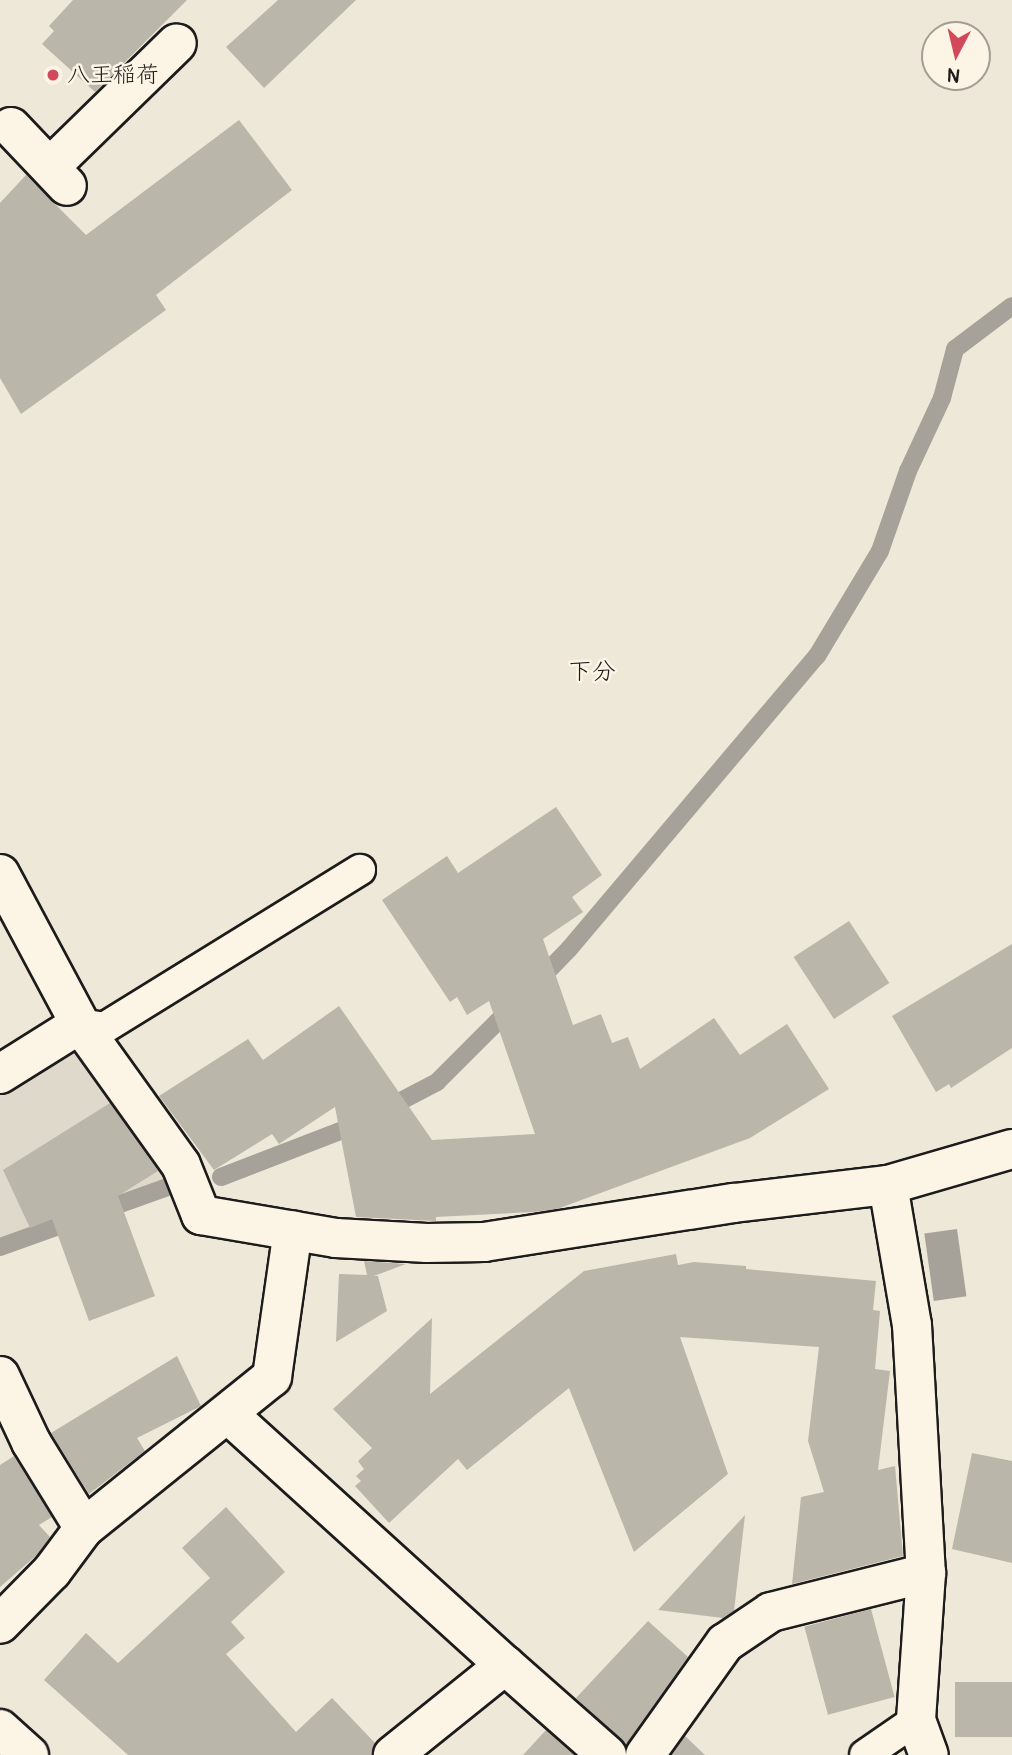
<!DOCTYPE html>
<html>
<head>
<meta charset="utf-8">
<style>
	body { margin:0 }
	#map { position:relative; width:1012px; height:1755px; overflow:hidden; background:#eee8d9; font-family:Pangolin,"Klee One",sans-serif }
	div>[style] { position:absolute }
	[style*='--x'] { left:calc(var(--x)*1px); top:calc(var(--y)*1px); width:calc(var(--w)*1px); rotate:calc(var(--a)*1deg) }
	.built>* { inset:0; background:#ded9cb }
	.water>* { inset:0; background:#a7a299; transform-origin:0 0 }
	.stream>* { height:18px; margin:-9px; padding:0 9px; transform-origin:9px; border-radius:9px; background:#a7a299 }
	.building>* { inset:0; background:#bab6aa; transform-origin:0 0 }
	.roads { filter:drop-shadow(2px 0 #1c1c1c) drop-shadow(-2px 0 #1c1c1c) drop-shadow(0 2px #1c1c1c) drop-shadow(0 -2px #1c1c1c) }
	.lane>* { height:30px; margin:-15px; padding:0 15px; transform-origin:15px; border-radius:15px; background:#fcf5e5 }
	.street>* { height:38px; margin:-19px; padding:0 19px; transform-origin:19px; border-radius:19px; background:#fcf5e5 }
	.dots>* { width:19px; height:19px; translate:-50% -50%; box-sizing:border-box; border:4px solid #fcf5e5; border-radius:50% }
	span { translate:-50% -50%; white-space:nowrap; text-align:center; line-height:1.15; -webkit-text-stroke:5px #fcf5e5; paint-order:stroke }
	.poi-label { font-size:23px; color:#1c1c1c }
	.left { translate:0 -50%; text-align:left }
	.neighbourhood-label { font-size:24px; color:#1c1c1c }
	.north { position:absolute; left:921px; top:21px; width:70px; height:70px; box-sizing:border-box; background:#fcf5e5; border:2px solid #a29e95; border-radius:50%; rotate:187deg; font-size:19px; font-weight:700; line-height:28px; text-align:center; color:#1c1c1c }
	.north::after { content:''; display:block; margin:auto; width:24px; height:32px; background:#d1495b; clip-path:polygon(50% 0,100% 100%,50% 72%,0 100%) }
</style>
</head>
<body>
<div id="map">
	<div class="built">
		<div style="clip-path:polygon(78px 1041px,146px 1139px,166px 1181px,0 1243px,0 1088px)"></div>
	</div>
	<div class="water">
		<div style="left:957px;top:1229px;width:68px;height:33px;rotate:82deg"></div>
	</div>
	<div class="stream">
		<div style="--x:537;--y:982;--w:46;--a:-45.9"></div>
		<div style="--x:569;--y:949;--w:384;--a:-49.8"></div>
		<div style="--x:817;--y:656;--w:122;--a:-59"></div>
		<div style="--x:880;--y:551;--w:85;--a:-70.7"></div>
		<div style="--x:908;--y:471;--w:81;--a:-65"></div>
		<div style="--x:942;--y:398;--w:51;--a:-75.1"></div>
		<div style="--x:955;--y:349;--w:71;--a:-37"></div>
		<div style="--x:221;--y:1177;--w:142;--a:-21.1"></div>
		<div style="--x:353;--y:1126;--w:95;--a:-27.6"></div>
		<div style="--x:437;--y:1082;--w:106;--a:-45"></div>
		<div style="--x:0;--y:1247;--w:178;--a:-19.7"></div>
	</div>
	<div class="building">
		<div style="clip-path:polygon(73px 0,187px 0,95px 92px,42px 44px,54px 31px,49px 26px)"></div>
		<div style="clip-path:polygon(278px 0,356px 0,264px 88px,226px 47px)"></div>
		<div style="clip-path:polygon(239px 120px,292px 190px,156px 295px,166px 310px,21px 414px,0 378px,0 203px,26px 175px,86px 235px)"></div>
		<div style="clip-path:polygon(556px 807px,602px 875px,572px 897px,583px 912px,543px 939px,573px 1025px,601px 1014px,612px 1043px,628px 1037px,640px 1069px,714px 1018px,740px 1055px,787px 1024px,829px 1089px,750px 1138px,557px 1209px,533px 1212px,436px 1217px,436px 1221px,356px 1217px,335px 1107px,279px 1144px,272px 1134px,214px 1170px,159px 1096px,248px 1039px,263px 1060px,339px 1006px,432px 1140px,535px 1134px,489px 1001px,467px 1015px,457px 997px,450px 1002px,382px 900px,447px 856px,458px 873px)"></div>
		<div style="left:849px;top:921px;width:74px;height:66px;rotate:57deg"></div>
		<div style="clip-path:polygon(1012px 944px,1012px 1048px,951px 1088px,949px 1084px,936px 1092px,892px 1016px)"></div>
		<div style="clip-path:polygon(110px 1103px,158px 1171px,118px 1196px,155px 1296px,89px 1321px,52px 1219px,30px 1228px,3px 1170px)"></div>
		<div style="clip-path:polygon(676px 1254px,678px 1265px,694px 1262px,746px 1266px,746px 1269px,876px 1281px,873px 1310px,880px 1311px,875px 1369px,890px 1371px,878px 1470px,895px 1466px,903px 1556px,792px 1584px,801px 1497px,824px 1492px,808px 1441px,819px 1347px,680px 1337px,728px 1474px,634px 1552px,569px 1388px,467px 1470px,458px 1459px,389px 1523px,355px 1486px,361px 1481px,356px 1476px,364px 1469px,358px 1461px,372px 1448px,333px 1409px,432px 1318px,430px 1394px,584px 1271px)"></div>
		<div style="clip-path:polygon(364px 1261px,406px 1264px,374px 1276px,378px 1276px,387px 1311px,336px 1342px,339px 1274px,367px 1275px)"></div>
		<div style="clip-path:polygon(177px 1356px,201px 1406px,137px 1438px,145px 1451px,89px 1494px,51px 1433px)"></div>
		<div style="clip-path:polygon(972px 1453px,1012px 1461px,1012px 1563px,952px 1549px)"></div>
		<div style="clip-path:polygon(14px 1456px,52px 1517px,39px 1525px,50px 1537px,38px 1554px,0 1587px,0 1465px)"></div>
		<div style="clip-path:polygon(226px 1507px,285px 1572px,231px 1622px,245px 1638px,226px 1654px,296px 1732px,332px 1698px,375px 1743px,372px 1755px,128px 1755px,44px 1680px,86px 1633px,118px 1663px,210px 1578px,182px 1548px)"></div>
		<div style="clip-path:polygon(745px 1515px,734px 1611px,723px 1618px,658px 1610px)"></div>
		<div style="left:871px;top:1609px;width:91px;height:69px;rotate:75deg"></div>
		<div style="clip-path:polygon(648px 1621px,688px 1657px,626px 1745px,576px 1698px)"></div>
		<div style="left:1012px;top:1682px;width:55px;height:57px;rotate:90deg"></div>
		<div style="clip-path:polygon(546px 1730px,574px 1755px,523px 1755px)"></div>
		<div style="clip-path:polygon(685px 1736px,705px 1755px,672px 1755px)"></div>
	</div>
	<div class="roads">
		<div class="lane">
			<div style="--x:80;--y:1024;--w:24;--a:9"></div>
			<div style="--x:104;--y:1028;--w:301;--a:-31.7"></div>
			<div style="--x:865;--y:1755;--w:62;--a:-34.5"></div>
		</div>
		<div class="street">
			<div style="--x:11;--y:127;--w:81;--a:46.5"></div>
			<div style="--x:50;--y:167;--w:177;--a:-44.3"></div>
			<div style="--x:0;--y:874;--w:170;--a:61.9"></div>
			<div style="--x:80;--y:1024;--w:173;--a:54.4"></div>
			<div style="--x:181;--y:1165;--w:54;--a:68.2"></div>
			<div style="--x:201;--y:1215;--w:137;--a:9.7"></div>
			<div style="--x:336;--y:1238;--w:91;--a:3.1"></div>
			<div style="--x:427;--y:1243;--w:57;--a:-1"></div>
			<div style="--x:484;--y:1242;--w:253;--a:-8.9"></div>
			<div style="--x:734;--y:1203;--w:155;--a:-6.7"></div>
			<div style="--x:888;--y:1185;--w:129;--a:-16.2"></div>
			<div style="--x:0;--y:1074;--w:94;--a:-32"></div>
			<div style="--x:888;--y:1185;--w:142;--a:80.3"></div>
			<div style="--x:912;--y:1325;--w:248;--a:86.8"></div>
			<div style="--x:926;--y:1573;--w:147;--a:93.9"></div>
			<div style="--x:916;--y:1720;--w:37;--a:70"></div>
			<div style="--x:0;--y:1376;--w:73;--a:64.8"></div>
			<div style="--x:31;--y:1442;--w:101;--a:58.4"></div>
			<div style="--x:84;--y:1528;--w:54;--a:126.7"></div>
			<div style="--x:52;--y:1571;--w:74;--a:134.5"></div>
			<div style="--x:228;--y:1414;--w:374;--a:42.2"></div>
			<div style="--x:505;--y:1665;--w:144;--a:141.2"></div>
			<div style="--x:84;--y:1528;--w:241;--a:-38.8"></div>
			<div style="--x:272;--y:1377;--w:148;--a:-81.9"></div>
			<div style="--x:505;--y:1665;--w:136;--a:41.4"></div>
			<div style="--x:0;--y:1729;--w:39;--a:42"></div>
			<div style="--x:645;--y:1755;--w:138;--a:-54.5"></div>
			<div style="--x:725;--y:1643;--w:55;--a:-34"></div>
			<div style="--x:771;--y:1612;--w:160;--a:-14.1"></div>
		</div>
	</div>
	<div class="dots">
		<div style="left:53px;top:75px;background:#d1495b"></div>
	</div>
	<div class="poi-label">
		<span class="left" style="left:67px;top:75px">八王稲荷</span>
	</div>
	<div class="neighbourhood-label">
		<span style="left:592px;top:672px">下分</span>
	</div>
	<div class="north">N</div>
</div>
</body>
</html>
